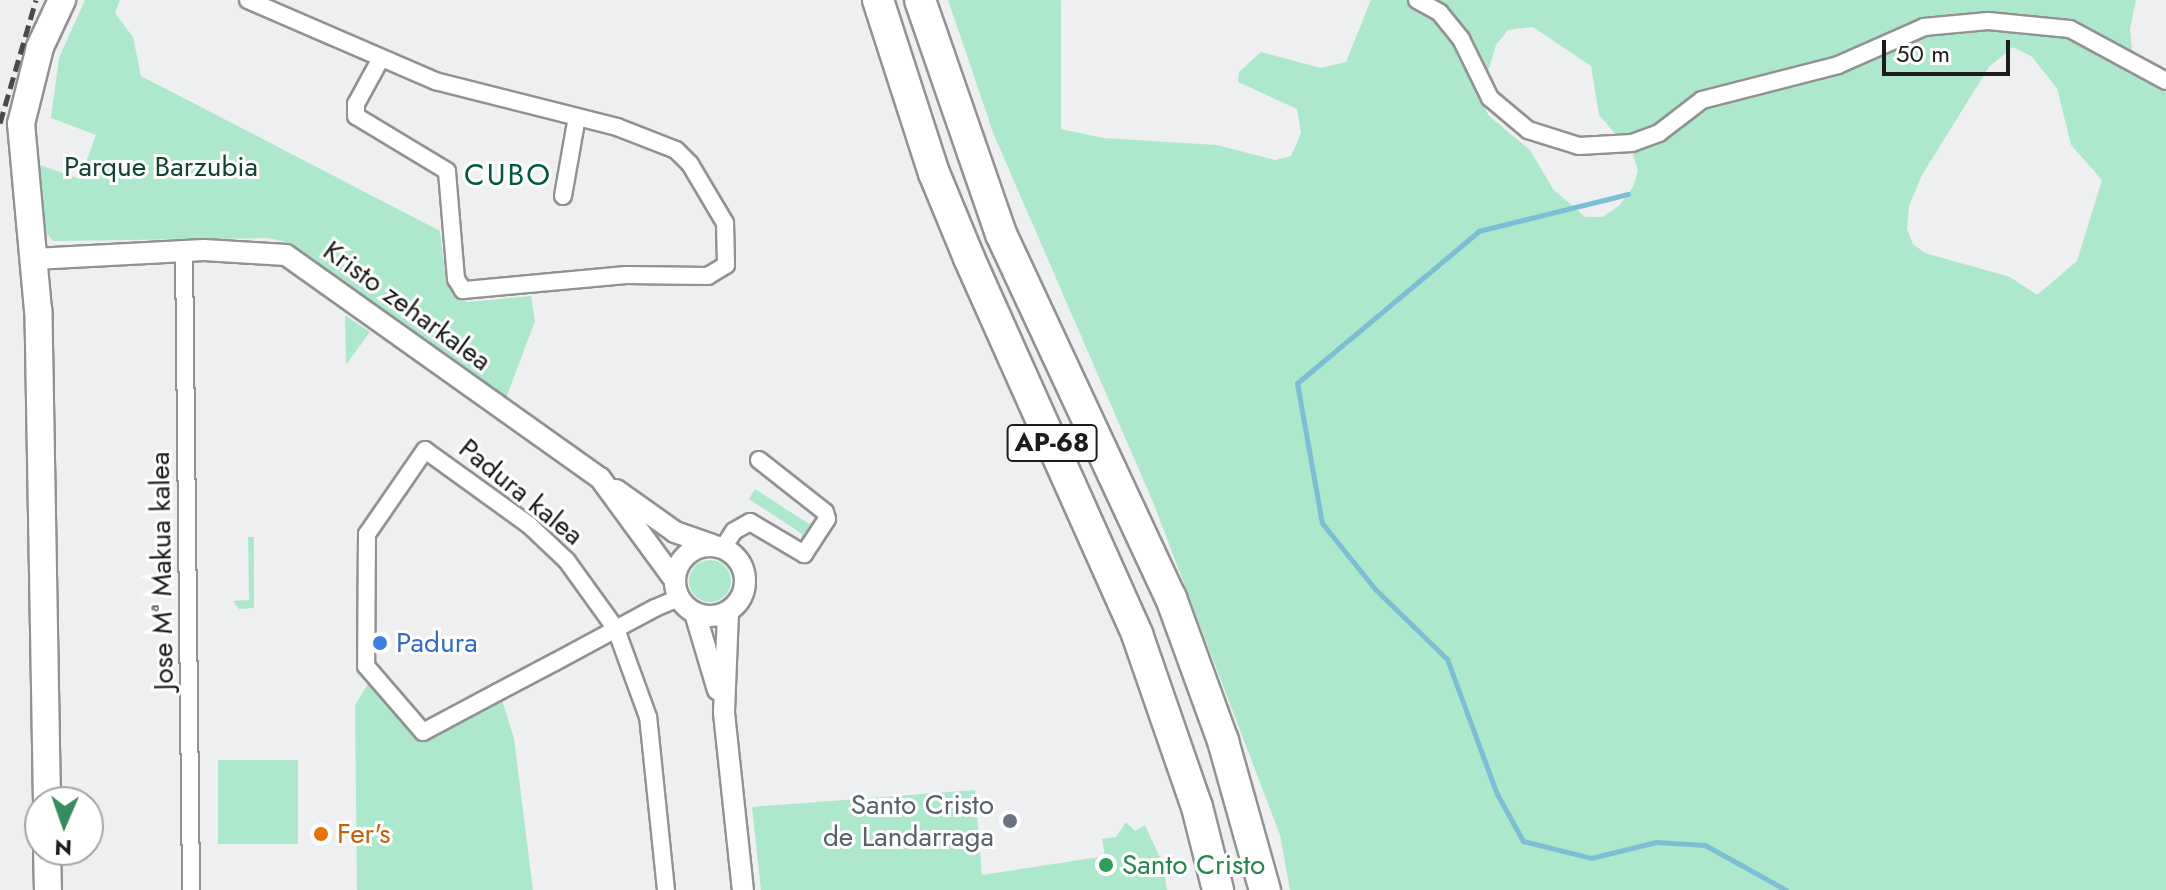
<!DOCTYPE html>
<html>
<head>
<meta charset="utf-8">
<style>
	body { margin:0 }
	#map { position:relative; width:2166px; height:890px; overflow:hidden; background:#eeeff0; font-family:Jost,sans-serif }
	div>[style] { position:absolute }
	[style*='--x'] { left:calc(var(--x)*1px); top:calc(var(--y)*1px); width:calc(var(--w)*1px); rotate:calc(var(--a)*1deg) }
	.green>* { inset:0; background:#ade8cd; transform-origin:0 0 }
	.round { border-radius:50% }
	.stream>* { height:5px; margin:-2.5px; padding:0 2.5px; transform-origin:2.5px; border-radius:2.5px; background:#7ebed4 }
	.roads { filter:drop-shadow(2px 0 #929293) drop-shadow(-2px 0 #929293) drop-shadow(0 2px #929293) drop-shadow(0 -2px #929293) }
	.minor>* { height:16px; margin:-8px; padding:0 8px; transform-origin:8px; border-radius:8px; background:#fff }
	.tertiary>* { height:20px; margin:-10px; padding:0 10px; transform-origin:10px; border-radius:10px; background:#fff }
	.tertiary>.ring { margin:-10px; padding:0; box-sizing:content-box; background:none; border:20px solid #fff; border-radius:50% }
	.primary>* { height:26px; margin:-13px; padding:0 13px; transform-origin:13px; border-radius:13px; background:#fff }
	.motorway>* { height:30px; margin:-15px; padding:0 15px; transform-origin:15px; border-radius:15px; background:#fff }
	.rail>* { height:5px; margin-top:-2.5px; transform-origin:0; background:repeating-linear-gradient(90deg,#494a4b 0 12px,transparent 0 18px) }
	.dots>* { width:22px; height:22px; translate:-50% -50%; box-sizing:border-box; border:4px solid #fff; border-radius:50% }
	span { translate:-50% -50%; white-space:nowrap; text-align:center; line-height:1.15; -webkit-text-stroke:6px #fff; paint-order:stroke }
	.shield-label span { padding:2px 6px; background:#fff; border:2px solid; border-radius:6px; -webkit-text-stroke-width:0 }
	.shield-label { font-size:26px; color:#1c1c1d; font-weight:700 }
	.park-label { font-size:28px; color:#134432 }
	.street-label { font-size:28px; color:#1c1c1d }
	.shop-label { font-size:28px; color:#366cbe }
	.left { translate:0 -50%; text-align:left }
	.worship-label { font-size:28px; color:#5b616d }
	.right { translate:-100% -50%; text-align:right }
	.food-label { font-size:28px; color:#c56008 }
	.leisure-label { font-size:28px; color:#27864d }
	.neighbourhood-label { font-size:30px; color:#005c36; letter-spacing:2px }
	.north { position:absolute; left:24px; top:786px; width:80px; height:80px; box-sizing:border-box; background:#fff; border:2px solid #a4a4a5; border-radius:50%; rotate:182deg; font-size:22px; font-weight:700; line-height:32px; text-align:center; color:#1c1c1d }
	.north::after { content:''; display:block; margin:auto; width:28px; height:36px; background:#378b5e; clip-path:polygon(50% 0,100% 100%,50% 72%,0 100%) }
	.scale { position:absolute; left:1882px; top:40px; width:128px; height:36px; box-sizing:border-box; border:4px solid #1c1c1d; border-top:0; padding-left:10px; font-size:24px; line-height:28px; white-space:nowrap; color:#1c1c1d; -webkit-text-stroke:6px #fff; paint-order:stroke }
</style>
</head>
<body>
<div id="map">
	<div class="green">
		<div style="clip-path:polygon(85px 0,120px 0,115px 13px,133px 37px,141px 76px,440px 231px,446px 281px,454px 295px,467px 302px,531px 296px,535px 321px,506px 398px,290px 243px,268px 238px,53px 241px,44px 230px,40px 165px,80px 179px,96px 135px,51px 118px,59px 58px)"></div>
		<div style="clip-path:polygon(evenodd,948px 0,1061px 0,1061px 129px,1103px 138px,1217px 145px,1275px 160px,1291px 156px,1301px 133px,1297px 109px,1238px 82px,1239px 72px,1261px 52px,1321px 68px,1346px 62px,1371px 0,2136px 0,2130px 29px,2132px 50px,2166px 79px,2166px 890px,1290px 890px,1280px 835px,1153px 502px,994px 135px,948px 0,1533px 27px,1591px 66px,1599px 115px,1633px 154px,1638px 171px,1633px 187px,1620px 205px,1602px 217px,1585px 217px,1553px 189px,1530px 150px,1489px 116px,1480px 98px,1496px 45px,1508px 30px,1533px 27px,948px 0,2013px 47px,2031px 56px,2057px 88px,2071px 145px,2102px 180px,2077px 261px,2037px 295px,2010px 277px,1925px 253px,1913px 244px,1907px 229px,1909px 206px,1922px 175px,1989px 67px,2013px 47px)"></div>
		<div style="clip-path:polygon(345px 315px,370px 332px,346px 365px)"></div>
		<div style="clip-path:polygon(755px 489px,809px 524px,818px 518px,800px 545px,802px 534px,749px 499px)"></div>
		<div style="clip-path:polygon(248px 537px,254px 537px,254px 608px,239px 609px,233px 601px,249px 600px)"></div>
		<div class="round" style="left:689px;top:560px;width:42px;height:42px"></div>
		<div style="clip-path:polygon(372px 677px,419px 725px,501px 697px,514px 738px,533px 890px,357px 890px,355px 705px)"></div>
		<div style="left:218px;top:760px;width:80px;height:84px"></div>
		<div style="clip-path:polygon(975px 790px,982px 875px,1105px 856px,1102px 839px,1116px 837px,1126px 822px,1135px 831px,1145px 825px,1163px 864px,1167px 890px,761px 890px,752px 807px)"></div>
	</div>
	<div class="stream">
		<div style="--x:1628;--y:194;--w:154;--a:166.1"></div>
		<div style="--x:1479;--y:231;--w:237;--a:140.1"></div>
		<div style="--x:1297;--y:383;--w:142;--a:79.9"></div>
		<div style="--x:1322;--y:523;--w:85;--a:51.2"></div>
		<div style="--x:1375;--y:589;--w:100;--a:44.2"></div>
		<div style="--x:1447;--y:659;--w:144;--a:69.7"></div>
		<div style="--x:1497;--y:794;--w:54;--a:61"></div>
		<div style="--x:1523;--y:841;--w:70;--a:14"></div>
		<div style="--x:1591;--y:858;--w:67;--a:-13.8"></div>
		<div style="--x:1656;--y:842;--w:49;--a:3.5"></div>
		<div style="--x:1705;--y:845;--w:93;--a:29.1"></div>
	</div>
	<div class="roads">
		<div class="minor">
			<div style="--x:248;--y:0;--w:204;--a:23.4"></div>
			<div style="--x:435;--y:81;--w:188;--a:14.2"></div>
			<div style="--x:617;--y:127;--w:63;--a:21.3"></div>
			<div style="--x:676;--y:150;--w:20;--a:45"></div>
			<div style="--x:690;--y:164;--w:69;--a:59.3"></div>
			<div style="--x:725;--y:223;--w:42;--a:88.6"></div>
			<div style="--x:726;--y:265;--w:21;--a:149"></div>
			<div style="--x:708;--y:276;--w:82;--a:-179.3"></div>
			<div style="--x:626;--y:275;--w:164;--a:174.7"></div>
			<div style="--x:463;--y:290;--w:13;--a:-122"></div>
			<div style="--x:456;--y:279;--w:108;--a:-94.8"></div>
			<div style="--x:447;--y:171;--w:106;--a:-148.9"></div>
			<div style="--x:356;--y:116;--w:12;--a:-90"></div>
			<div style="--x:356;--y:104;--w:50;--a:-61.4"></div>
			<div style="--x:1417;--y:0;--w:26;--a:29"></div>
			<div style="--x:1440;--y:13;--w:33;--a:51"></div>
			<div style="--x:1461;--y:39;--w:66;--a:63.8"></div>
			<div style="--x:1490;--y:98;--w:50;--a:40.1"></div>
			<div style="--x:1528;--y:130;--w:53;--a:17.4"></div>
			<div style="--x:1579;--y:146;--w:53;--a:-3.2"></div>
			<div style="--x:1632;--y:143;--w:29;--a:-20"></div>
			<div style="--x:1659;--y:133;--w:54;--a:-37.5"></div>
			<div style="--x:1702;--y:100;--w:140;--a:-14.4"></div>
			<div style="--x:1838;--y:65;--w:94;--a:-23.8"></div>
			<div style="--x:1924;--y:27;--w:64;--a:-5.4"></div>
			<div style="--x:1988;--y:21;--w:82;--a:5.6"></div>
			<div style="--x:2070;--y:29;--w:109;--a:28.4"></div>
			<div style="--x:563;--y:196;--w:80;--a:-80"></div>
			<div style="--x:184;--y:251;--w:639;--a:89.37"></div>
			<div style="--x:723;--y:548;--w:20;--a:-57"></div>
			<div style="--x:734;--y:531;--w:18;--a:-29"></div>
			<div style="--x:750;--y:522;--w:63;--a:30.7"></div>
			<div style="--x:804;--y:554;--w:42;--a:-56.7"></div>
			<div style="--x:827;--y:519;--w:7;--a:-106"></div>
			<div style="--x:825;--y:512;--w:84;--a:-141.8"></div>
			<div style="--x:666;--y:890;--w:174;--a:-95.9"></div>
			<div style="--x:648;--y:717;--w:94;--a:-110"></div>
			<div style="--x:616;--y:629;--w:84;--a:-125.8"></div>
			<div style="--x:567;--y:561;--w:52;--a:-136.5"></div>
			<div style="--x:529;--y:525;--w:128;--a:-144.2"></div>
			<div style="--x:425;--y:450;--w:102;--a:124.6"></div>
			<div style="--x:367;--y:534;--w:132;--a:90.4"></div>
			<div style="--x:366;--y:666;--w:87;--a:49.2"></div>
			<div style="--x:423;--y:732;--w:85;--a:-28.1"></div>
			<div style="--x:498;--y:692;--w:64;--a:-27.8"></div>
			<div style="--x:555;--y:662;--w:69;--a:-28.4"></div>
			<div style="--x:616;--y:629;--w:44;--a:-28.3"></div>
			<div style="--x:655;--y:608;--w:26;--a:-23"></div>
		</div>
		<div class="tertiary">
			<div style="--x:34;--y:259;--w:170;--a:-3"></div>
			<div style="--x:204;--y:250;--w:82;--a:3.5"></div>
			<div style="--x:286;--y:255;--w:385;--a:35.4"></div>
			<div style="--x:600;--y:478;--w:125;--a:53.8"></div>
			<div style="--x:616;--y:490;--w:72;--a:35.4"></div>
			<div style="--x:675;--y:532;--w:39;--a:19"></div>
			<div class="ring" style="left:675px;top:546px;width:50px;height:50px"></div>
			<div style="--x:728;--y:612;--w:101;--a:92.3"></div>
			<div style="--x:724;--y:713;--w:178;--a:83.9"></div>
			<div style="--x:695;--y:613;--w:80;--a:73.4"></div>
		</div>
		<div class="primary">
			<div style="--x:47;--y:802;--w:492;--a:-91"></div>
			<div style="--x:38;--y:310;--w:187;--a:-95.2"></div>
			<div style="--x:21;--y:124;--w:79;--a:-76.1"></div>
			<div style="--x:40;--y:47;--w:52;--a:-64.9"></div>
			<div style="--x:47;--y:850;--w:40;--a:88.6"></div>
		</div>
		<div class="motorway">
			<div style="--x:878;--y:0;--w:182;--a:72.1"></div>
			<div style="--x:934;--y:173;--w:92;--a:67.6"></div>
			<div style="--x:969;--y:258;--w:412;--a:65.9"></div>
			<div style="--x:1137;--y:634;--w:183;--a:70.9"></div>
			<div style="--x:1197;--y:807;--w:86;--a:75.8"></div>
			<div style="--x:920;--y:0;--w:248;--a:70.9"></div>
			<div style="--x:1001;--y:234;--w:402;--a:65"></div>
			<div style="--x:1171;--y:598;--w:152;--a:70"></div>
			<div style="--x:1223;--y:741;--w:155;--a:74.3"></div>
		</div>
	</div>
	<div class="rail">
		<div style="--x:0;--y:123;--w:128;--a:-73.7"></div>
	</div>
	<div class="dots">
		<div style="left:380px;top:643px;background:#3f7fe0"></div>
		<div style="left:1010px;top:821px;background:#6b7280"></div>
		<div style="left:321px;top:834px;background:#e8710a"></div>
		<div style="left:1106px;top:865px;background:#2e9e5b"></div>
	</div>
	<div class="shield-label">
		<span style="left:1052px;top:443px">AP-68</span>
	</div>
	<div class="park-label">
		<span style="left:161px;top:167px">Parque Barzubia</span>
	</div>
	<div class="street-label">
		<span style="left:407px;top:306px;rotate:36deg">Kristo zeharkalea</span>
		<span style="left:521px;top:492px;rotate:39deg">Padura kalea</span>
		<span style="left:162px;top:571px;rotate:-91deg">Jose Mª Makua kalea</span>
	</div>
	<div class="shop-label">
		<span class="left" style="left:396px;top:643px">Padura</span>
	</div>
	<div class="worship-label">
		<span class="right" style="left:994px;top:821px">Santo Cristo<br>de Landarraga</span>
	</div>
	<div class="food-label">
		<span class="left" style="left:337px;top:834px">Fer's</span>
	</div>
	<div class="leisure-label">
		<span class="left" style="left:1122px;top:865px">Santo Cristo</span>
	</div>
	<div class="neighbourhood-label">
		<span style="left:508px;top:175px">CUBO</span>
	</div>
	<div class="north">N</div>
	<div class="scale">50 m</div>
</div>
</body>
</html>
